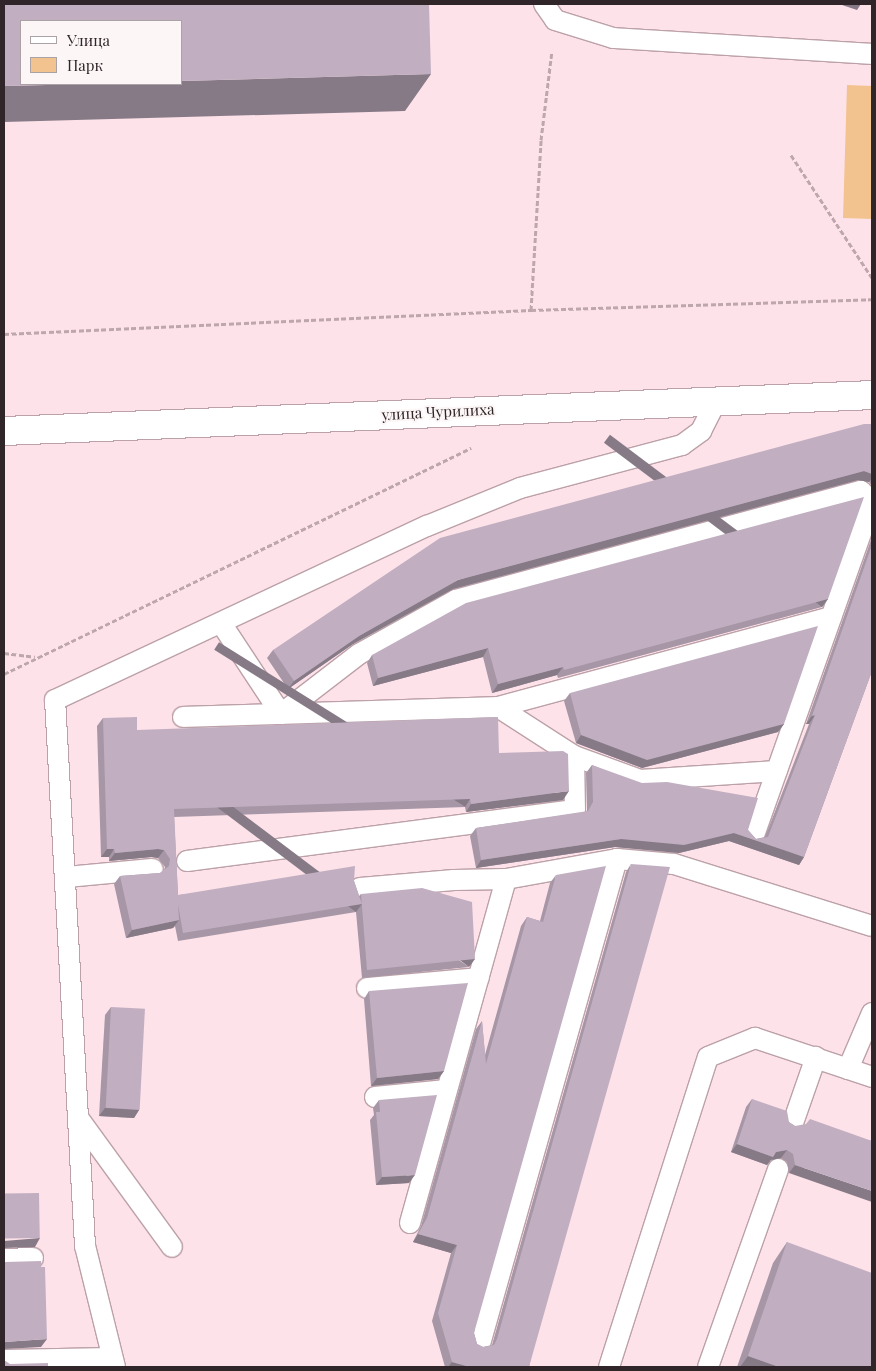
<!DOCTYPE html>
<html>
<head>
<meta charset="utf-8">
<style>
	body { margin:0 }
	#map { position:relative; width:876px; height:1371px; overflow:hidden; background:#fee2e9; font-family:"Playfair Display",serif }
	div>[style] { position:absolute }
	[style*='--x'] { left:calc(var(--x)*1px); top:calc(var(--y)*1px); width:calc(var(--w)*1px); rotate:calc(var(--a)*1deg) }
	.green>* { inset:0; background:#f3c38f }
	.path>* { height:3px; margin-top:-1.5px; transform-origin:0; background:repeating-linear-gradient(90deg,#bda6ac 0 5px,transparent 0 7.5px) }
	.roads { filter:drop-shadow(1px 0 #bca1a8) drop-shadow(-1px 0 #bca1a8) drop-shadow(0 1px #bca1a8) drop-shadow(0 -1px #bca1a8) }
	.service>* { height:20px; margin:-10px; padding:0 10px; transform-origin:10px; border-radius:10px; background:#fff }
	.minor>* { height:28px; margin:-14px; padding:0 14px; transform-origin:14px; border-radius:14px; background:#fff }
	.wall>* { inset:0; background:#a696a6 }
	.shaded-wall>* { inset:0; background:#877a87; transform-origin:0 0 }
	.building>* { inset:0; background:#c1afc1; transform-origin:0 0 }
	span { translate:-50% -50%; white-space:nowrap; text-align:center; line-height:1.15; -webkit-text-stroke:4px #fcf6f7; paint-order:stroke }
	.street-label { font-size:15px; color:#302528 }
	.frame { position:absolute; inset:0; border:5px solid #302528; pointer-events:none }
	.legend { position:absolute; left:20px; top:20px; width:162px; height:65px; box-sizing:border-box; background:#fcf6f7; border:1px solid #aaa2a4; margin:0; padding:6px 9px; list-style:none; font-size:15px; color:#302528 }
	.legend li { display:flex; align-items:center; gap:10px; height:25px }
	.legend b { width:25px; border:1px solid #aaa2a4 }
</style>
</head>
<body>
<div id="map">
	<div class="green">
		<div style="clip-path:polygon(847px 85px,872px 86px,872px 219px,843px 218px)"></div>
	</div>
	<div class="path">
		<div style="--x:791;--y:155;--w:147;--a:56.6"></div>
		<div style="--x:531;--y:310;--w:170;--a:-86.6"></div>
		<div style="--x:541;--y:140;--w:90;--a:-83"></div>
		<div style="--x:4;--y:334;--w:528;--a:-2.61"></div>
		<div style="--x:531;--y:310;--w:341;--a:-1.8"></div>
		<div style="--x:4;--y:653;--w:31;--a:7"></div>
		<div style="--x:4;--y:674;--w:519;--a:-25.82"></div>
	</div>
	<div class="roads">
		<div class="service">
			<div style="--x:544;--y:4;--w:19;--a:55"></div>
			<div style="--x:555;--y:20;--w:61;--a:17.2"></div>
			<div style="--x:613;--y:38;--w:259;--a:3.5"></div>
			<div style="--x:221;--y:623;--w:109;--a:56.6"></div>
			<div style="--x:281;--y:714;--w:98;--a:-37.6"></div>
			<div style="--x:359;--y:654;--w:111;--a:-29.1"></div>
			<div style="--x:456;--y:600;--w:419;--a:-15.1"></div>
			<div style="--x:861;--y:491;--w:16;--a:45"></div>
			<div style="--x:872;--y:502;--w:354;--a:109.5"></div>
			<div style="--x:498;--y:707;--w:90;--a:32.8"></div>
			<div style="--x:574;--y:756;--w:70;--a:20"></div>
			<div style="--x:640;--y:780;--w:137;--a:-3.8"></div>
			<div style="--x:183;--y:717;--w:315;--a:-1.8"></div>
			<div style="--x:498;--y:707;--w:345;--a:-15.1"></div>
			<div style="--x:187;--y:861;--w:391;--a:-7.5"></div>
			<div style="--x:575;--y:810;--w:54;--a:-91.1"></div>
			<div style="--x:66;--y:877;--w:87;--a:-5.3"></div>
			<div style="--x:360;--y:888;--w:94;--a:-4.9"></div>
			<div style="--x:454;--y:880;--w:52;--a:-1.1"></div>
			<div style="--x:506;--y:879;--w:113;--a:-10.2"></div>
			<div style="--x:617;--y:859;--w:57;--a:5"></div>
			<div style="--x:674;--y:864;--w:207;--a:17.4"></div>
			<div style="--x:367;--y:988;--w:112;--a:-5.1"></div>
			<div style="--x:848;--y:1069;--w:61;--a:-66.8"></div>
			<div style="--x:375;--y:1097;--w:72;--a:-5.6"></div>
			<div style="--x:79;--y:1119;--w:158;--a:54"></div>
			<div style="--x:793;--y:1123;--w:70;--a:-70.8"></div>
			<div style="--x:410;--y:1223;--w:357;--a:-74.4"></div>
			<div style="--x:4;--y:1259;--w:29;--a:-2"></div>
			<div style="--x:480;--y:1344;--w:504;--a:-74.23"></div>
			<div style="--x:4;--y:1360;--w:108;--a:-1.1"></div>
			<div style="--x:115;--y:1367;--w:125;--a:-103.9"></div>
			<div style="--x:85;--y:1246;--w:547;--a:-93.14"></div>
			<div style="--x:55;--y:700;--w:411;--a:-25.1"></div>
			<div style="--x:427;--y:526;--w:100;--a:-22.2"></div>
			<div style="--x:520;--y:488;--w:168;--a:-14.9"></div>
			<div style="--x:682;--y:445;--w:24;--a:-36"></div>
			<div style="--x:701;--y:431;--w:36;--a:-63"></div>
			<div style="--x:609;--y:1367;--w:325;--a:-72.3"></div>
			<div style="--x:708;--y:1057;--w:51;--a:-22"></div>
			<div style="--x:755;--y:1038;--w:123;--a:18.4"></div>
			<div style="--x:708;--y:1367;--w:210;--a:-70.5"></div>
		</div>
		<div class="minor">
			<div style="--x:4;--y:431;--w:869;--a:-2.37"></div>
		</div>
	</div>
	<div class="wall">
		<div style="clip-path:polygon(872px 424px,872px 486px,869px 482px,858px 480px,453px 589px,353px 644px,288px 689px,267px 658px,273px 650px)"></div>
		<div style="clip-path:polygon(872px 537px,872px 671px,804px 857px,799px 865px,729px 841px,679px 853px,615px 847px,476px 868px,470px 836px,476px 828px,586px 812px,587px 810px,586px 773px,592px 765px,748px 830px,756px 839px,765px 837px,809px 724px,806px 724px)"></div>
		<div style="clip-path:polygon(828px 599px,822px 607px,558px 678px,557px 675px,492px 693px,483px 657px,373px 686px,367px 663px,372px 655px)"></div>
		<div style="clip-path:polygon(570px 693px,784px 724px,778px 732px,642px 768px,576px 743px,564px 701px)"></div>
		<div style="clip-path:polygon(103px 718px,137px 730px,499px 753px,563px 800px,466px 812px,465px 807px,174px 817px,178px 895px,354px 881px,359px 896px,361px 894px,469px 967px,362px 978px,356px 912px,178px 941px,175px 926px,173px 928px,126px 938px,114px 884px,120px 876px,160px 873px,164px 870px,165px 867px,158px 858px,152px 857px,109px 861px,109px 857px,101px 857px,97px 726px)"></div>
		<div style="clip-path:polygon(631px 864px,529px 1367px,445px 1367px,432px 1321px,451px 1253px,413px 1242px,421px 1226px,476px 1029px,482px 1021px,485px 1055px,521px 926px,527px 917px,540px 921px,550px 883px,556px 875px,474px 1333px,477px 1344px,483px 1347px,492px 1345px,626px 872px)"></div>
		<div style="clip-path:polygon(369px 991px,444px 1071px,438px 1079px,371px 1086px,364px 999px)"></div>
		<div style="clip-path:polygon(111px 1007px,139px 1110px,134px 1118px,99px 1116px,105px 1015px)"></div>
		<div style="clip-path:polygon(752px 1099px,795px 1126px,872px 1141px,789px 1173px,787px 1162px,781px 1158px,771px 1160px,767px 1165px,731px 1152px,746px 1107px)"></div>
		<div style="clip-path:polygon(379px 1100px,409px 1183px,376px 1185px,370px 1120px,374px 1115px,373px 1108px)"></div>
		<div style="clip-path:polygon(787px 1242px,872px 1367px,737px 1367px,773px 1263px)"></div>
	</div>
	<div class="shaded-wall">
		<div style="clip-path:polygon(839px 4px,861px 4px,857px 10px)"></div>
		<div style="clip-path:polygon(431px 74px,405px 111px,4px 122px,4px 86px,88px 84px,181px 84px,181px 81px)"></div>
		<div style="clip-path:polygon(864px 471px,872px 474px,872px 478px,869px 482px,858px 480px,453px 589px,353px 644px,288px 689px,294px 681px,359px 636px,458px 580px)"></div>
		<div style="left:828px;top:599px;width:10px;height:273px;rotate:127deg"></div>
		<div style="clip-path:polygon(488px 648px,483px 657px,373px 686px,378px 678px)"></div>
		<div style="clip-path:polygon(563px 667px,557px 675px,492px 693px,498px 684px)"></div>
		<div style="clip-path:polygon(815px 715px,809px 724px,806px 724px,812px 716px)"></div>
		<div style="clip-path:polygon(784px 724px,778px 732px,642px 768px,576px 743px,581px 735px)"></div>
		<div style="clip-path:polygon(569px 791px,563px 800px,466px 812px,471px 804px)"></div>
		<div style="left:470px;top:799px;width:9px;height:296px;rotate:122deg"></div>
		<div style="clip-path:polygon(734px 833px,804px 857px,799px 865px,729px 841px,679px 853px,615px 847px,476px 868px,481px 860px,621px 839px)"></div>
		<div style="clip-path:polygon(107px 849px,114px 849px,109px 857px,101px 857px)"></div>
		<div style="clip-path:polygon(158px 849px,164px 850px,158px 858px,152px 857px,109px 861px,115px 853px)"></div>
		<div style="left:362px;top:904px;width:10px;height:181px;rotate:127deg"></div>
		<div style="clip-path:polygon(179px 920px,173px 928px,126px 938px,132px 930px)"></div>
		<div style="left:475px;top:959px;width:10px;height:109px;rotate:127deg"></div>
		<div style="clip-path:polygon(444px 1071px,438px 1079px,371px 1086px,377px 1078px)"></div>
		<div style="clip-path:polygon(105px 1108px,139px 1110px,134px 1118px,99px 1116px)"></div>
		<div style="clip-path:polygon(737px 1144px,773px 1157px,767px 1165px,731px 1152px)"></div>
		<div style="clip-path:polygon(787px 1150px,781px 1158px,771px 1160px,776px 1152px)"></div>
		<div style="clip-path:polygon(795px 1165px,872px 1191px,872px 1202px,789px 1173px)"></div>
		<div style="clip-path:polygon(415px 1175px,409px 1183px,376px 1185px,382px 1177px)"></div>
		<div style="clip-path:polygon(418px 1234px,457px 1245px,451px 1253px,413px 1242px)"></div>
		<div style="clip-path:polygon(40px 1238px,35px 1247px,4px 1248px,4px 1241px)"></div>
		<div style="clip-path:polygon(47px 1339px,41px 1347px,4px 1349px,4px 1342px)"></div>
		<div style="clip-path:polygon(748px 1356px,779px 1367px,740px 1367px)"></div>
		<div style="clip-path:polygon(452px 1362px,470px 1367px,448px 1367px)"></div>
	</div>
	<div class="building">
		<div style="clip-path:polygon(4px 4px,429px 4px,431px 74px,181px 81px,181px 21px,21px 21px,21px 84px,88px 84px,4px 86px)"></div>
		<div style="clip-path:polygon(864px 424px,872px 424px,872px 474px,864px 471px,458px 580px,359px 636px,294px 681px,273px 650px,440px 538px)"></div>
		<div style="clip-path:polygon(864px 497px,828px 599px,564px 670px,563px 667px,498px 684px,488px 648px,378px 678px,372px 655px,466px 603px)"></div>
		<div style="clip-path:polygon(872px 545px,872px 671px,804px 857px,734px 833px,684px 845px,621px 839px,481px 860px,476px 828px,588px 811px,593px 802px,592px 765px,642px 783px,667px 782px,758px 798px,748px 830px,756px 839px,768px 837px,815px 715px,812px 716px)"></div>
		<div style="clip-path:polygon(818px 626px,784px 724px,647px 760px,581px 735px,570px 693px)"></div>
		<div style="clip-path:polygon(137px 717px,137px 730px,498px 717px,499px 753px,563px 751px,568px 754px,569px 791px,471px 804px,470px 799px,174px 809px,178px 895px,355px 866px,354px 881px,362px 904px,183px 933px,178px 904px,179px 920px,132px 930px,120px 876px,160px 873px,169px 866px,170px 859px,164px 850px,158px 849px,115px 853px,114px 849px,107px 849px,103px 718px)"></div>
		<div style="clip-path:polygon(631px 864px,670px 867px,529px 1367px,470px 1367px,452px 1362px,438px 1313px,457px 1245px,418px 1234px,427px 1218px,482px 1021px,486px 1064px,527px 917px,543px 922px,556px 875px,606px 866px,474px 1333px,477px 1344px,483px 1347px,494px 1345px,497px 1339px)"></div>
		<div style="clip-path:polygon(422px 888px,472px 902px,475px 959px,367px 970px,361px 894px)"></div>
		<div style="clip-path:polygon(468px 983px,444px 1071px,377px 1078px,369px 991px)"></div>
		<div style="left:111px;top:1007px;width:34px;height:101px;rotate:3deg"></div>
		<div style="clip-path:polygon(437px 1095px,415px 1175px,382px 1177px,376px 1112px,380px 1112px,379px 1100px)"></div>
		<div style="clip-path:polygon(752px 1099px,787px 1111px,789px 1122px,795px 1126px,806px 1124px,810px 1119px,872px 1141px,872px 1191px,795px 1165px,793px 1154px,787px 1150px,776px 1152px,773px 1157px,737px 1144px)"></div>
		<div style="left:39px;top:1193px;width:45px;height:35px;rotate:89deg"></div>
		<div style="clip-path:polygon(787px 1242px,872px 1273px,872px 1367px,779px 1367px,748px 1356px)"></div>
		<div style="clip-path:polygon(4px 1260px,5px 1262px,41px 1261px,41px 1267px,45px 1267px,47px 1339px,4px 1342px)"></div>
		<div style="clip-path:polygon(4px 1360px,10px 1364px,48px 1363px,48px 1367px,4px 1367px)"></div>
	</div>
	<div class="street-label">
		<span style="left:438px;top:412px;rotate:-3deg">улица Чурилиха</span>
	</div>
	<div class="frame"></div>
	<ul class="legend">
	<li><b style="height:6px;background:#fff"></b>Улица</li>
	<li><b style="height:14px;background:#f3c38f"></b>Парк</li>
	</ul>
</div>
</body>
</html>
